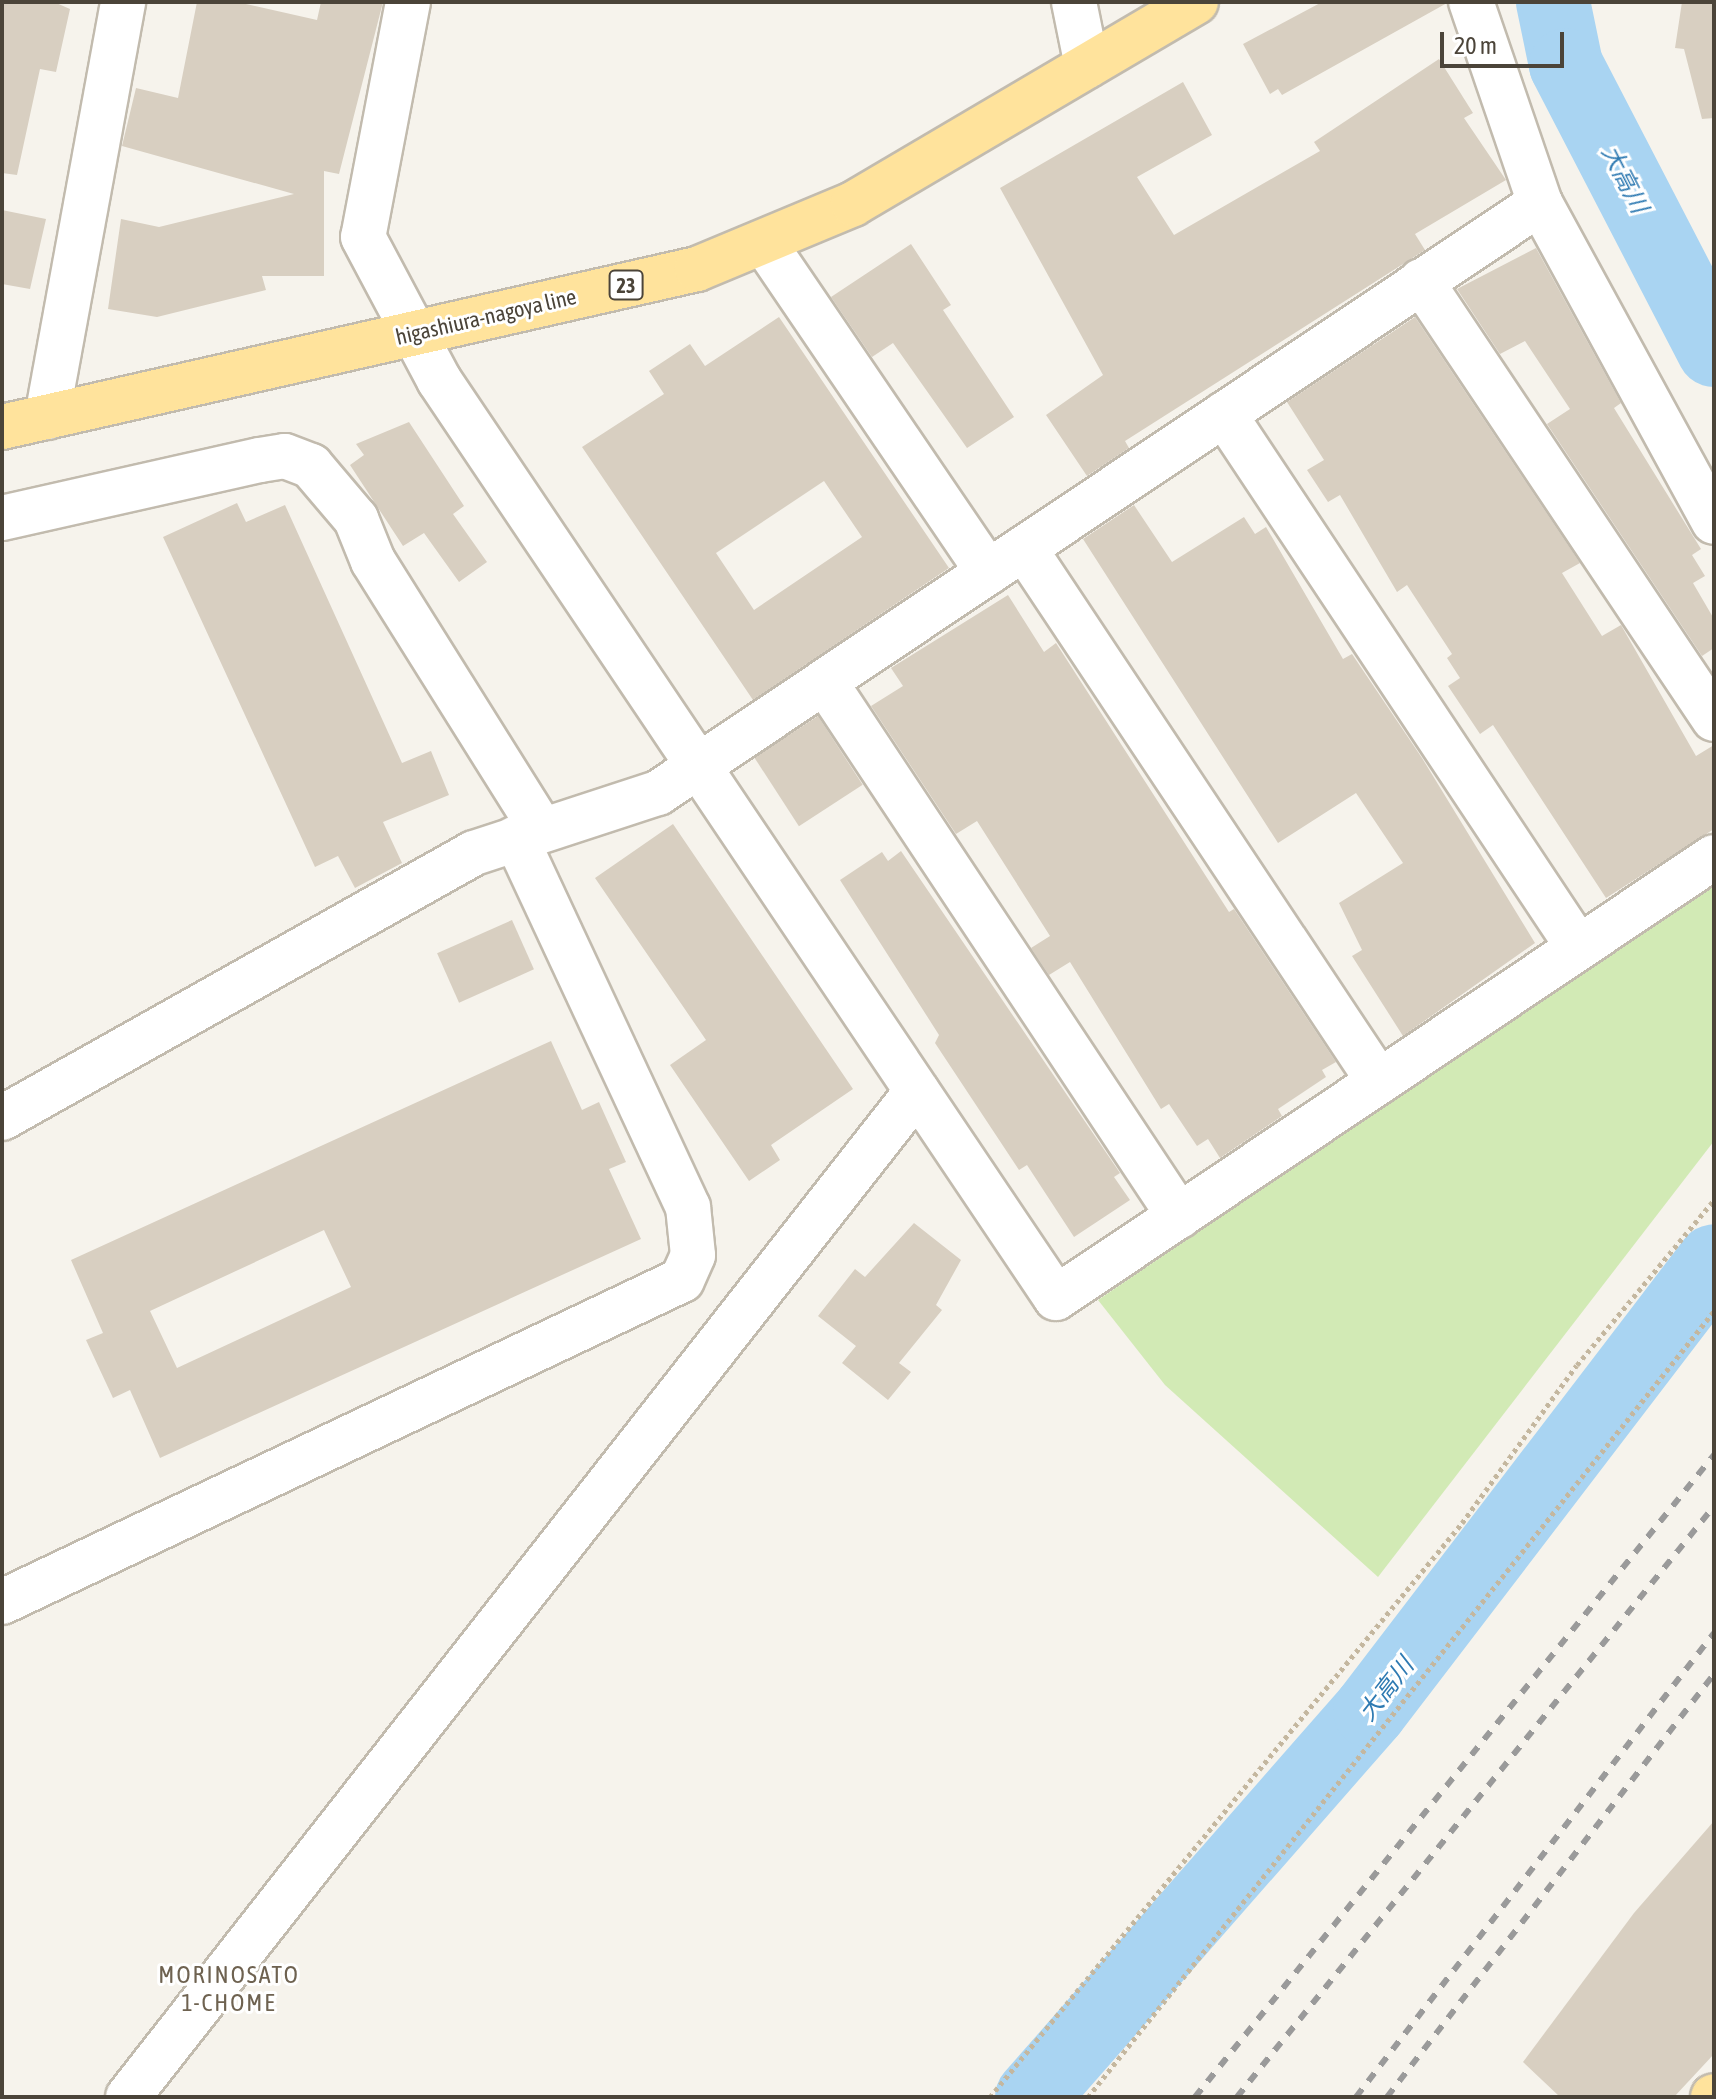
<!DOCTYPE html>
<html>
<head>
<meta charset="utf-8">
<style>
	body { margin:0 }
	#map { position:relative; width:1716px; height:2099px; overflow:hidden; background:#f6f3ec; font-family:"Asap Condensed","Noto Sans JP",sans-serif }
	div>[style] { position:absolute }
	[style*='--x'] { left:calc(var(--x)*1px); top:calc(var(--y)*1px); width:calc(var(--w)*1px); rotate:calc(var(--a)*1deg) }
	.green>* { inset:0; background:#d2eab5 }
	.river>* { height:74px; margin:-37px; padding:0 37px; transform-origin:37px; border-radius:37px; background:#a9d4f2 }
	.building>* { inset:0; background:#d8cfc1; transform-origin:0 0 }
	.path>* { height:5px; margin-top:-2.5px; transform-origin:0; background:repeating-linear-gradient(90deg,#c4b79f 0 4px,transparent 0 8px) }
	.roads { filter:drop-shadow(2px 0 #c2bbae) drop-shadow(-2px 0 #c2bbae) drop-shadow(0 2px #c2bbae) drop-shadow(0 -2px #c2bbae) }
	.minor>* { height:44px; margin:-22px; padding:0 22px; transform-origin:22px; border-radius:22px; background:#fff }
	.major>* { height:44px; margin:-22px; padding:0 22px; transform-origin:22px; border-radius:22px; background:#ffe39c }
	.rail>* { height:6px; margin-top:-3px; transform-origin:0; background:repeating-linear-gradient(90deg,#9a9a9a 0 10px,transparent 0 20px) }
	span { translate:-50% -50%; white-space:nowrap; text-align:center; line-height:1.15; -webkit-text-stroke:6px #fff; paint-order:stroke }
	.shield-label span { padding:2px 6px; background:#fff; border:2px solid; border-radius:6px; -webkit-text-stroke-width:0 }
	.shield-label { font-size:20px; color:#4b4439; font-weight:700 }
	.street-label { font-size:22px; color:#4b4439 }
	.water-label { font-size:24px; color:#2e7ab2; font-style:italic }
	.neighbourhood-label { font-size:24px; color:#6e6250; letter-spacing:2px }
	.frame { position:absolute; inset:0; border:4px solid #4b4439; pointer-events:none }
	.scale { position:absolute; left:1440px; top:32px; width:124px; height:36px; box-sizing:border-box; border:4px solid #4b4439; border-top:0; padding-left:10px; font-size:24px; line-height:28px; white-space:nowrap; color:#4b4439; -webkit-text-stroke:6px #fff; paint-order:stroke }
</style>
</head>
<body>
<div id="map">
	<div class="green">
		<div style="clip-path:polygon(1714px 881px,1714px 1141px,1378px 1577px,1165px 1385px,1098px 1300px)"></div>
	</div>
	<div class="river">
		<div style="--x:1553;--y:2;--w:64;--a:78.3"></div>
		<div style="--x:1566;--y:65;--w:321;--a:62.6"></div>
		<div style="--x:1032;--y:2097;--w:513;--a:-48.79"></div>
		<div style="--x:1370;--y:1711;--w:566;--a:-52.6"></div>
	</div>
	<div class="building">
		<div style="clip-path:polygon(2px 2px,54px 2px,70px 9px,56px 72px,40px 69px,17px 175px,2px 173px)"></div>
		<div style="clip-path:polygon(197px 2px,237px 2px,317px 20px,321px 2px,383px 2px,339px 174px,324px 171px,324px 276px,262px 276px,266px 290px,157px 317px,108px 309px,121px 219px,159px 227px,294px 194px,122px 146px,136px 88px,178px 98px)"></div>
		<div style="clip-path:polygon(1322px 2px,1447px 2px,1447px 3px,1282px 95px,1278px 89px,1270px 94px,1243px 44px)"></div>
		<div style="clip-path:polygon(1682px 2px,1714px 2px,1714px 118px,1702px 119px,1684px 49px,1675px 48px)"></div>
		<div style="clip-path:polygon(1439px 59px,1473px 113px,1464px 118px,1506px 180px,1415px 234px,1425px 250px,1125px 441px,1129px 448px,1087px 476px,1046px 415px,1103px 375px,1000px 188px,1183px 82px,1212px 135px,1137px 177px,1174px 235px,1320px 151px,1314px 142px)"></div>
		<div style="clip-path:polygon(2px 210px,46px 219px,30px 289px,2px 284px)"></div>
		<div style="clip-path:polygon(911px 244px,951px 305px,943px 310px,1014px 417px,967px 448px,893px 343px,872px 357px,831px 297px)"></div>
		<div style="clip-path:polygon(1536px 248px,1621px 403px,1614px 408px,1701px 549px,1692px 555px,1705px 576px,1693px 583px,1714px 619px,1714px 648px,1702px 656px,1547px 424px,1570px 409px,1525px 341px,1500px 354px,1457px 289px)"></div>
		<div style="clip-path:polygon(evenodd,779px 317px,949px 568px,753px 700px,582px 447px,664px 394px,649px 371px,690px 344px,705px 366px,779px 317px,824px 481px,862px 537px,754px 610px,716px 553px,824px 481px)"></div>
		<div style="clip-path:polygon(1415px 317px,1580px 563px,1562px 573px,1602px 636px,1621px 625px,1696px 756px,1714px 745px,1714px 829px,1606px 898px,1493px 725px,1480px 734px,1448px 686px,1460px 678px,1447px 658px,1452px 654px,1407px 585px,1397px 592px,1340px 495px,1328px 502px,1307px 470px,1324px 460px,1287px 402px)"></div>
		<div style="clip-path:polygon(409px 422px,464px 506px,453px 514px,487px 562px,459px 582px,424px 533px,403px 546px,350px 465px,364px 455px,356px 444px)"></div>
		<div style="clip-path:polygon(237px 503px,246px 522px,285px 505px,402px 763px,431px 751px,449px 795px,383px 822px,402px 863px,355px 888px,338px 856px,315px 867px,163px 537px)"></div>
		<div style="clip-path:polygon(1134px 505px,1172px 562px,1244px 517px,1255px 534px,1266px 527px,1343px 659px,1352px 654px,1422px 758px,1535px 943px,1403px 1036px,1352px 956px,1362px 950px,1339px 903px,1403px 863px,1356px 793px,1278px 843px,1083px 539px)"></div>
		<div style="clip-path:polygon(1008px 595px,1044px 652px,1056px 643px,1229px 912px,1234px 909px,1336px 1062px,1322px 1070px,1326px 1077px,1278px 1109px,1282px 1116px,1220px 1158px,1208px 1139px,1197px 1146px,1169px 1104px,1161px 1109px,1070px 962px,1049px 975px,1031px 948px,1050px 936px,977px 821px,956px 834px,871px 706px,903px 686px,891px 668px)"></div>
		<div style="left:818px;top:716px;width:82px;height:76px;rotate:57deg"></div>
		<div style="clip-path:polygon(673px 824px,853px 1089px,771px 1145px,780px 1160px,749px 1181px,670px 1065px,706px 1040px,595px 878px)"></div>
		<div style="clip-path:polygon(901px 851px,1120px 1173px,1114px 1177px,1130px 1200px,1074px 1237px,1027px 1165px,1019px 1170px,935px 1043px,939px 1035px,840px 880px,882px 852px,888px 861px)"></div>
		<div style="left:512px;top:920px;width:54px;height:82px;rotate:66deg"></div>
		<div style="clip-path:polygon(evenodd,551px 1041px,582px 1110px,599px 1102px,626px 1162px,609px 1169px,641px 1239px,160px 1458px,130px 1390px,113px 1398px,86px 1340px,103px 1333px,71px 1260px,551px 1041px,324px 1230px,351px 1287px,177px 1368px,150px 1311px,324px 1230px)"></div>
		<div style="clip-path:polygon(914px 1223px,961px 1260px,936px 1305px,942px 1310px,899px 1363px,911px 1372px,888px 1400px,842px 1363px,856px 1346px,818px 1316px,855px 1269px,865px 1277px)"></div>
		<div style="clip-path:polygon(1714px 1821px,1714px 2054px,1674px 2097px,1560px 2097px,1523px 2062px,1634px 1913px)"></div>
	</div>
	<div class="path">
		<div style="--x:990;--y:2097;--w:743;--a:-50.57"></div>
		<div style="--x:1462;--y:1523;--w:195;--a:-54"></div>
		<div style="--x:1577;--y:1365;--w:214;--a:-50.3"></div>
		<div style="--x:1088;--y:2097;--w:1005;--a:-51.46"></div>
	</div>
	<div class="roads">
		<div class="minor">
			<div style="--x:408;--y:2;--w:239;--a:100.8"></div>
			<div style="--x:363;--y:237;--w:162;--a:62"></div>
			<div style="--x:439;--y:380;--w:1106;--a:56.09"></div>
			<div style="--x:1056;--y:1298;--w:792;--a:-33.83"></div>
			<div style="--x:1074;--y:2;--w:65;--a:78.5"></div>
			<div style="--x:1540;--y:203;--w:363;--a:61.4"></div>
			<div style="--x:765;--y:244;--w:397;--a:55.8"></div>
			<div style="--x:1421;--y:281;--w:527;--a:56.22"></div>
			<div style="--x:1224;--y:414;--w:640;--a:56.41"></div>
			<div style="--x:47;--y:417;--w:422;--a:-79.6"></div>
			<div style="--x:2;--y:518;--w:264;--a:-12.7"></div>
			<div style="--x:260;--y:460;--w:25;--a:-9"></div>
			<div style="--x:285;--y:456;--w:28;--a:21"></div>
			<div style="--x:311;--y:466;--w:70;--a:49.7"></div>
			<div style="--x:356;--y:519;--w:45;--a:68"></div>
			<div style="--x:373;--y:561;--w:316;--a:57.9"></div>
			<div style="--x:1024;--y:548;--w:641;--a:56.38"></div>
			<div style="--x:825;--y:682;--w:641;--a:56.46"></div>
			<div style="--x:2;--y:1118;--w:541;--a:-29.31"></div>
			<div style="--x:474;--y:853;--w:194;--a:-18.1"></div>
			<div style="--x:658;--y:793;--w:1061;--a:-33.78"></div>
			<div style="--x:1540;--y:203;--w:213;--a:-108.9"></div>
			<div style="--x:2;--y:1602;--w:752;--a:-25.34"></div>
			<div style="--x:682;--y:1280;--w:27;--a:-66"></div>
			<div style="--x:693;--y:1255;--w:48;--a:-95.9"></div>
			<div style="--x:688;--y:1207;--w:407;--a:-115"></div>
			<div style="--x:128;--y:2097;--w:1278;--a:-51.89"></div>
		</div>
		<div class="major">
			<div style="--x:2;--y:427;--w:713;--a:-12.81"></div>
			<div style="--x:697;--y:269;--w:169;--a:-22.6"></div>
			<div style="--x:853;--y:204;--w:398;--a:-30.5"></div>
			<div style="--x:1713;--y:2097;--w:1;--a:-45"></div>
		</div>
	</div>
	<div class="rail">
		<div style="--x:1195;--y:2097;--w:826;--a:-51.05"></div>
		<div style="--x:1237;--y:2097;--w:759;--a:-51.09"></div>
		<div style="--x:1356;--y:2097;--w:586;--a:-52.35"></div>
		<div style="--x:1387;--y:2097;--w:535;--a:-52.29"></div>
	</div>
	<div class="shield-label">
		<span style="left:626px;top:285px">23</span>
	</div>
	<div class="street-label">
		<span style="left:486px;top:317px;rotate:-13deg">higashiura-nagoya line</span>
	</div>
	<div class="water-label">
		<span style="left:1625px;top:179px;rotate:63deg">大高川</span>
		<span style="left:1386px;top:1689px;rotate:-52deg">大高川</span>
	</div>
	<div class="neighbourhood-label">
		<span style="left:229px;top:1989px">MORINOSATO<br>1-CHOME</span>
	</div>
	<div class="frame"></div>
	<div class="scale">20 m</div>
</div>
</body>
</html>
